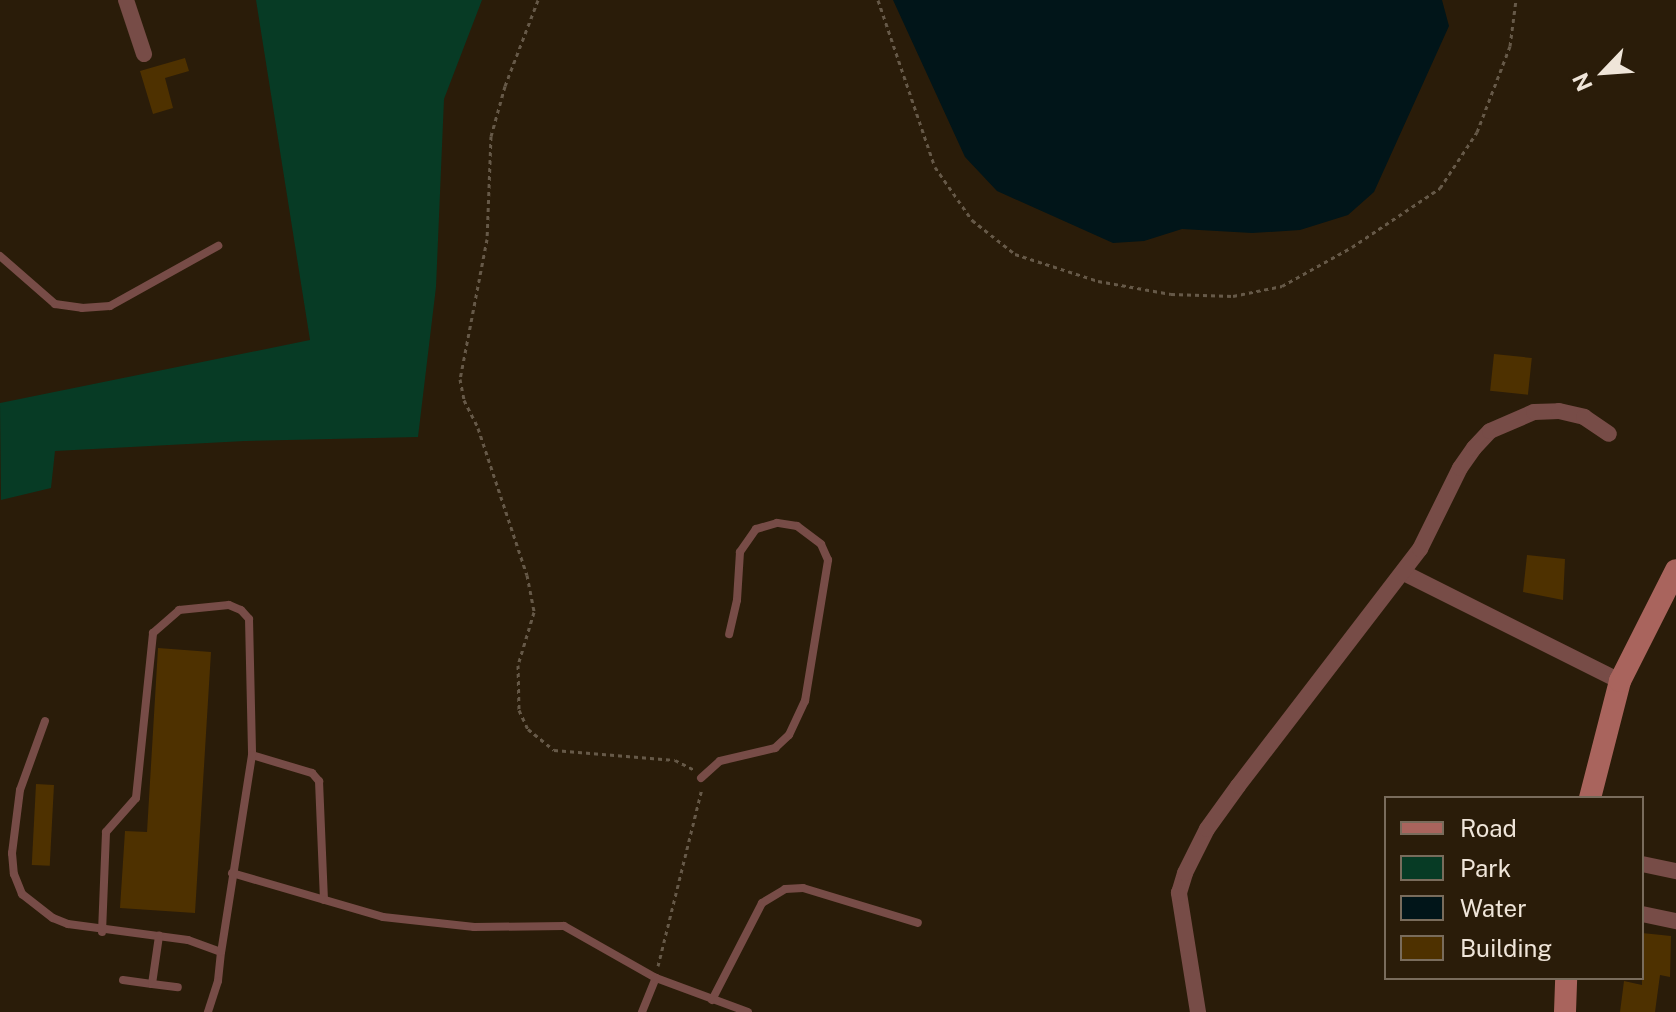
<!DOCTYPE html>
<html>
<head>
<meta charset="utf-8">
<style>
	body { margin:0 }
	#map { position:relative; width:1676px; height:1012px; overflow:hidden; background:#2a1c09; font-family:"Public Sans",sans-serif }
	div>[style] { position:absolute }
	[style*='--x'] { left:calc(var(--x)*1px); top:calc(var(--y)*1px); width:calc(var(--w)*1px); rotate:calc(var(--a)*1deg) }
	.green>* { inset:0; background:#073b25 }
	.water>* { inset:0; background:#011519 }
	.building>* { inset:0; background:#4e3100; transform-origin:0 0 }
	.path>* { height:3px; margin-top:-1.5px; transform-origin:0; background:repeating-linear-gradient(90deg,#665948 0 4px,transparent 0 8px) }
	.lane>* { height:8px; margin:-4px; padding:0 4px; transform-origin:4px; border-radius:4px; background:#774c47 }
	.street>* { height:16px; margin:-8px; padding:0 8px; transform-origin:8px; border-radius:8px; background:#774c47 }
	.secondary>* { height:22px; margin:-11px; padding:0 11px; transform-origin:11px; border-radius:11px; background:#a9645d }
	span { translate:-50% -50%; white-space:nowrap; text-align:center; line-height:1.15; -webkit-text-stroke:6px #2a1c09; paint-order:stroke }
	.legend { position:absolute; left:1384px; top:796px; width:260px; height:184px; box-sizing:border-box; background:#2a1c09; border:2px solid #796c5c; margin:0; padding:10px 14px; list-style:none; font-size:24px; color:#efe5d9 }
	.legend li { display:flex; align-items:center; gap:16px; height:40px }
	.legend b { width:40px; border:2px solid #796c5c }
	.north { position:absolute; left:1564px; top:32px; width:80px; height:80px; -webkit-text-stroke:6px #2a1c09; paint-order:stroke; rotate:245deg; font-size:22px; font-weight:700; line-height:32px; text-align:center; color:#efe5d9 }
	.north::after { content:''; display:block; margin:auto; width:28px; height:36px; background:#efe5d9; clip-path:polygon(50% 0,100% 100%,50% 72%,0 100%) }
</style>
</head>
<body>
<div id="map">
	<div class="green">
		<div style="clip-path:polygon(256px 0,482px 0,444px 99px,436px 287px,418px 437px,245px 441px,55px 451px,51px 488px,1px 500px,0 403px,310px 340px)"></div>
	</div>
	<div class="water">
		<div style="clip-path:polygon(893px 0,1442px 0,1449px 26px,1374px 192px,1348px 215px,1300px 230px,1252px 233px,1182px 229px,1144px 241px,1113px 243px,997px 191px,965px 157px)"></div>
	</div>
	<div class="building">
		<div style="clip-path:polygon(185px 58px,189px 71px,165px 78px,173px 108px,153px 114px,140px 71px)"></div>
		<div style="left:1494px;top:354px;width:38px;height:37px;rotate:6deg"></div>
		<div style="clip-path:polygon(1527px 555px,1565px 559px,1563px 600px,1523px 592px)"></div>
		<div style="clip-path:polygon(158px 648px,211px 652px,195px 913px,120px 908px,125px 831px,147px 832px)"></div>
		<div style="left:36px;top:784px;width:18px;height:81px;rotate:3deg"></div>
		<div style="clip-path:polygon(1642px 933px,1671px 936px,1670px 977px,1660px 975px,1655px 1012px,1620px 1012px,1624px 981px,1642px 985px)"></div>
	</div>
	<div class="path">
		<div style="--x:538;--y:0;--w:92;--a:111"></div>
		<div style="--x:505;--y:86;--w:52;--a:105.6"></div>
		<div style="--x:491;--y:136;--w:103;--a:92.2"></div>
		<div style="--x:487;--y:239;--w:143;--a:100.9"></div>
		<div style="--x:460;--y:379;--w:21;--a:79"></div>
		<div style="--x:464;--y:400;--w:31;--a:63"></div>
		<div style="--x:478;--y:428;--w:155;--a:71.6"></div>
		<div style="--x:527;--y:575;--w:38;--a:79"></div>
		<div style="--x:534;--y:612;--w:55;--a:106.8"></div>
		<div style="--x:518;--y:665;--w:45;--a:88.7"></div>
		<div style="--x:519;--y:710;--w:21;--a:65"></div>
		<div style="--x:528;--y:729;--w:33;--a:39"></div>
		<div style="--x:554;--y:750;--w:121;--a:4.7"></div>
		<div style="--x:675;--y:760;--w:22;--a:27"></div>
		<div style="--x:878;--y:0;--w:176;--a:71.2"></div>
		<div style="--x:935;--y:167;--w:65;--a:55.1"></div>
		<div style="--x:972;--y:220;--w:55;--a:38.3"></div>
		<div style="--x:1015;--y:254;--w:87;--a:18"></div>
		<div style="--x:1098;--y:281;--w:74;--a:10.1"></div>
		<div style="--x:1171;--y:294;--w:62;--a:1.8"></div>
		<div style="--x:1233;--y:296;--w:50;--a:-11.5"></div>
		<div style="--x:1282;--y:286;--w:80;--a:-29.1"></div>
		<div style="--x:1352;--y:247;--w:106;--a:-33.8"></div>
		<div style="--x:1440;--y:188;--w:67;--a:-56.5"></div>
		<div style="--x:1477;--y:132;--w:92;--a:-69"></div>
		<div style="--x:1510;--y:46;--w:46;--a:-82.6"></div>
		<div style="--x:658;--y:966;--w:183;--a:-76.1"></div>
	</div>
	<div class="lane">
		<div style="--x:0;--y:256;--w:73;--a:41.1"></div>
		<div style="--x:55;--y:304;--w:27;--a:8"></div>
		<div style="--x:82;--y:308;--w:28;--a:-4"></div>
		<div style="--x:110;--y:306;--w:124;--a:-29.1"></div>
		<div style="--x:45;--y:721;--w:73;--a:109.9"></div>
		<div style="--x:20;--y:790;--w:64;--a:97.2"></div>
		<div style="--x:12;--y:853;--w:21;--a:85"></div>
		<div style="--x:14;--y:874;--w:22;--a:68"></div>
		<div style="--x:22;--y:894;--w:39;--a:38"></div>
		<div style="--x:53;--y:918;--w:16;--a:22"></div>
		<div style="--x:68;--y:924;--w:121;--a:7.6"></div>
		<div style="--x:188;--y:940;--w:35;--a:20"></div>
		<div style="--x:221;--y:952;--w:29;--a:96"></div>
		<div style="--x:218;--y:981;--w:33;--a:108"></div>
		<div style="--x:252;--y:755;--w:63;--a:16.7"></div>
		<div style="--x:312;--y:773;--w:11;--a:49"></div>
		<div style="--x:319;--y:781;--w:119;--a:87.6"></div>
		<div style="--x:701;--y:778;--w:25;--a:-42"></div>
		<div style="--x:720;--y:761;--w:57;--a:-13.3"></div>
		<div style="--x:775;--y:748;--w:19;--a:-43"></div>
		<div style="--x:789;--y:735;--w:38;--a:-65"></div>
		<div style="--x:805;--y:701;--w:143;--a:-80.7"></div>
		<div style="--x:828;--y:560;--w:17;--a:-114"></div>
		<div style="--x:821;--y:544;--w:30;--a:-143"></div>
		<div style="--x:797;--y:526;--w:20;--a:-171"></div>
		<div style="--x:777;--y:523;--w:22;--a:164"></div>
		<div style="--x:756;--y:529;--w:28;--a:125"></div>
		<div style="--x:740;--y:552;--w:48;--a:93.6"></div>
		<div style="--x:737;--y:600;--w:35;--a:103"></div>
		<div style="--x:232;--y:873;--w:157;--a:16.2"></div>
		<div style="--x:383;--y:917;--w:92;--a:6.3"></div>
		<div style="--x:474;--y:927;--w:90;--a:-0.6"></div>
		<div style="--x:564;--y:926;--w:106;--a:29.5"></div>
		<div style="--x:102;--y:932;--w:100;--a:-87.7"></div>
		<div style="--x:106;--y:832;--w:45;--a:-48.6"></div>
		<div style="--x:136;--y:798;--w:166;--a:-84.1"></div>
		<div style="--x:153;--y:633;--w:35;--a:-41"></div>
		<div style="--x:179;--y:610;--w:50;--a:-5.7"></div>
		<div style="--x:229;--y:605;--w:13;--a:23"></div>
		<div style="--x:241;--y:610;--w:12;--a:48"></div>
		<div style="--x:249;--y:619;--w:136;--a:88.7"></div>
		<div style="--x:252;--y:755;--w:199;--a:98.9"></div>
		<div style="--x:123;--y:980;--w:29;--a:8"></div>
		<div style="--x:152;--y:984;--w:49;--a:-81.7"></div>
		<div style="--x:152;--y:984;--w:26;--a:7"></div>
		<div style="--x:712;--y:1000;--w:109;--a:-62.7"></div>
		<div style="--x:762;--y:903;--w:27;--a:-31"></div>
		<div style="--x:785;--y:889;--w:18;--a:-3"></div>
		<div style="--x:803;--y:888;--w:120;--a:16.9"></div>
		<div style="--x:642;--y:1012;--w:37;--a:-68"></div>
		<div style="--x:656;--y:978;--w:98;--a:20.3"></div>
	</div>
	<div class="street">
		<div style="--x:126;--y:0;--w:57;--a:71.6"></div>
		<div style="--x:1404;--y:573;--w:241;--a:26.6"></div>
		<div style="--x:1642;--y:864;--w:35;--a:12"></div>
		<div style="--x:1642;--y:914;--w:35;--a:12"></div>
		<div style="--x:1198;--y:1012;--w:121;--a:-99.1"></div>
		<div style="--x:1179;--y:893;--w:21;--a:-73"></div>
		<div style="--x:1185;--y:873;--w:49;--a:-63.4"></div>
		<div style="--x:1207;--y:829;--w:53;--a:-54.2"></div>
		<div style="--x:1238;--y:786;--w:299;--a:-52.5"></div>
		<div style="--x:1420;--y:549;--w:90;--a:-63.7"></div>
		<div style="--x:1460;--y:468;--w:24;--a:-55"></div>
		<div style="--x:1474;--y:448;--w:23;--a:-47"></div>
		<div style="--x:1490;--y:431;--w:48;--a:-23.4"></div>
		<div style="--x:1534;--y:412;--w:25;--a:-2"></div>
		<div style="--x:1559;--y:411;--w:26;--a:13"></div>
		<div style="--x:1584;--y:417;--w:30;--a:34"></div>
	</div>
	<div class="secondary">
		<div style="--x:1590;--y:798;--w:121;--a:-75.6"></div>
		<div style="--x:1620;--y:681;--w:124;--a:-63.2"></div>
		<div style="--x:1565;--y:1012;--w:34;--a:-88"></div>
	</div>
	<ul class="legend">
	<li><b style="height:10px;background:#a9645d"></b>Road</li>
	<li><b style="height:22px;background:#073b25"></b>Park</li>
	<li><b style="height:22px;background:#011519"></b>Water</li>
	<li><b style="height:22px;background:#4e3100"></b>Building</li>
	</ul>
	<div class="north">N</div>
</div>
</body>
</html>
